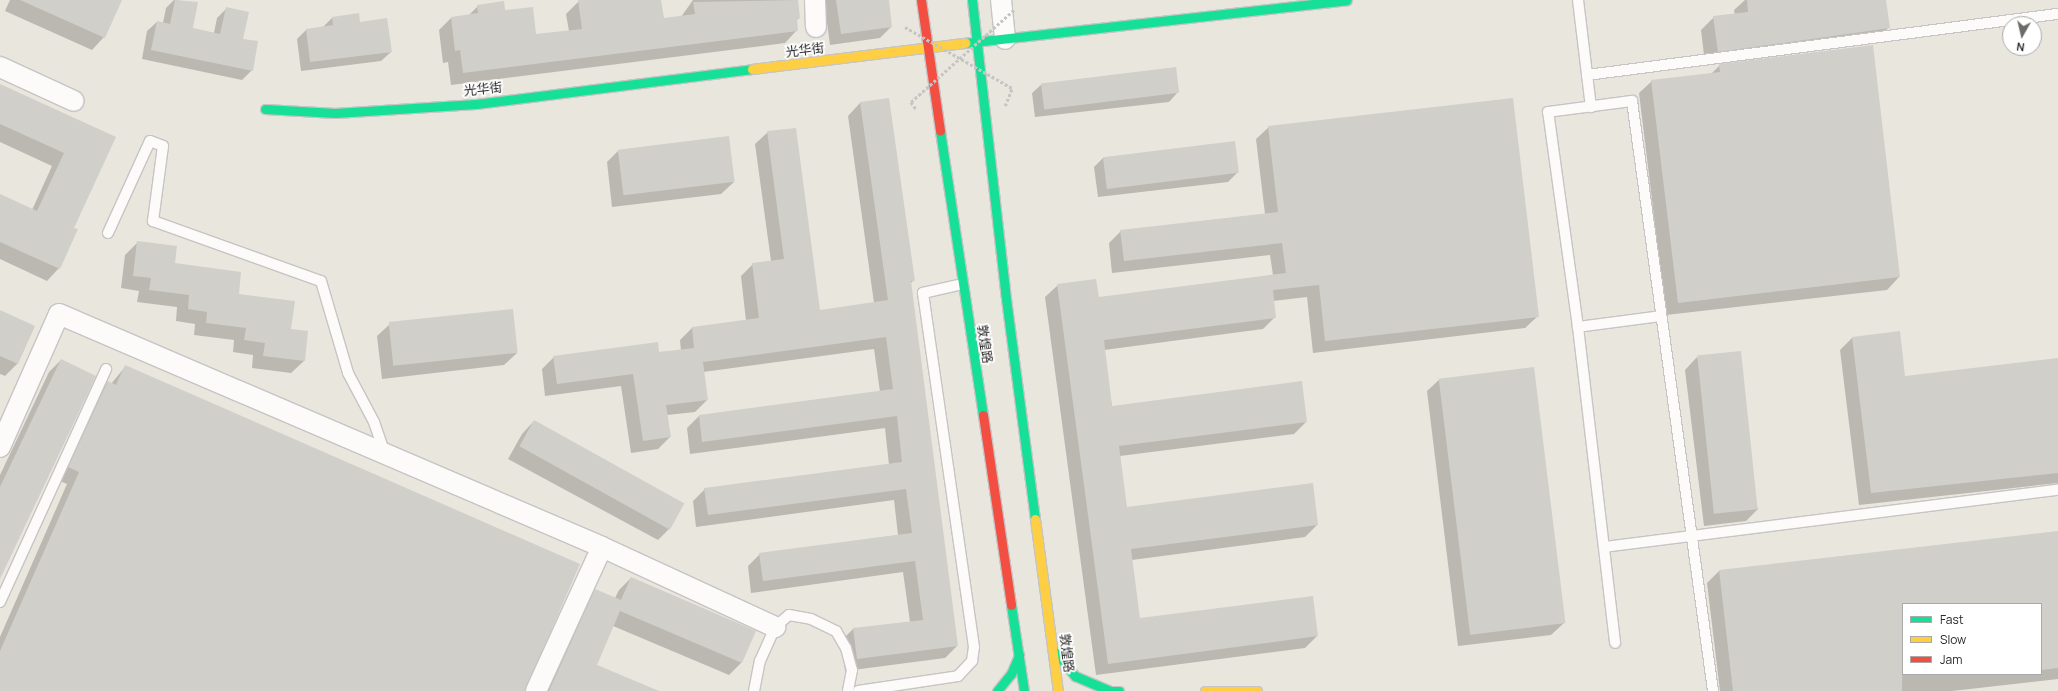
<!DOCTYPE html>
<html>
<head>
<meta charset="utf-8">
<style>
	body { margin:0 }
	#map { position:relative; width:2058px; height:691px; overflow:hidden; background:#e9e6de; font-family:Manrope,"Noto Sans SC",sans-serif }
	div>[style] { position:absolute }
	[style*='--x'] { left:calc(var(--x)*1px); top:calc(var(--y)*1px); width:calc(var(--w)*1px); rotate:calc(var(--a)*1deg) }
	.shadow>* { inset:0; background:#0003 }
	.building>* { inset:0; background:#d1cfca; transform-origin:0 0 }
	.path>* { height:2.5px; margin-top:-1.25px; transform-origin:0; background:repeating-linear-gradient(90deg,#c6c5c4 0 3px,transparent 0 5px) }
	.roads { filter:drop-shadow(1px 0 #c6c4c4) drop-shadow(-1px 0 #c6c4c4) drop-shadow(0 1px #c6c4c4) drop-shadow(0 -1px #c6c4c4) }
	.lane>* { height:10px; margin:-5px; padding:0 5px; transform-origin:5px; border-radius:5px; background:#fcfbfa }
	.street>* { height:20px; margin:-10px; padding:0 10px; transform-origin:10px; border-radius:10px; background:#fcfbfa }
	.fast>* { height:9px; margin:-4.5px; padding:0 4.5px; transform-origin:4.5px; border-radius:4.5px; background:#16e098 }
	.slow>* { height:9px; margin:-4.5px; padding:0 4.5px; transform-origin:4.5px; border-radius:4.5px; background:#ffcf43 }
	.jam>* { height:9px; margin:-4.5px; padding:0 4.5px; transform-origin:4.5px; border-radius:4.5px; background:#f24e42 }
	.path-bridge>* { height:2.5px; margin-top:-1.25px; transform-origin:0; background:repeating-linear-gradient(90deg,#c6c5c4 0 3px,transparent 0 5px) }
	span { translate:-50% -50%; white-space:nowrap; text-align:center; line-height:1.15; -webkit-text-stroke:3.5px #fff; paint-order:stroke }
	.street-label { font-size:13px; color:#292929 }
	.legend { position:absolute; left:1902px; top:603px; width:140px; height:72px; box-sizing:border-box; background:#fff; border:1px solid #a9a9a9; margin:0; padding:5px 7px; list-style:none; font-size:12px; color:#292929 }
	.legend li { display:flex; align-items:center; gap:8px; height:20px }
	.legend b { width:20px; border:1px solid #a9a9a9 }
	.north { position:absolute; left:2002px; top:16px; width:40px; height:40px; box-sizing:border-box; background:#fff; border:1px solid #a9a9a9; border-radius:50%; rotate:188deg; font-size:11px; font-weight:700; line-height:16px; text-align:center; color:#292929 }
	.north::after { content:''; display:block; margin:auto; width:14px; height:18px; background:#6c6b68; clip-path:polygon(50% 0,100% 100%,50% 72%,0 100%) }
</style>
</head>
<body>
<div id="map">
	<div class="shadow">
		<div style="clip-path:polygon(10px 0,121px 0,104px 37px,92px 50px,5px 11px)"></div>
		<div style="clip-path:polygon(174px 0,197px 3px,192px 29px,214px 33px,217px 18px,226px 9px,242px 39px,252px 70px,242px 80px,142px 59px,147px 31px,157px 22px,163px 23px,166px 8px)"></div>
		<div style="clip-path:polygon(588px 0,660px 0,663px 19px,681px 17px,693px 0,797px 0,799px 18px,796px 21px,797px 30px,785px 43px,451px 85px,448px 62px,443px 63px,439px 30px,451px 18px,468px 16px,478px 6px,505px 11px,536px 35px,569px 31px,566px 14px,579px 1px)"></div>
		<div style="clip-path:polygon(824px 0,888px 0,891px 27px,880px 38px,830px 45px)"></div>
		<div style="clip-path:polygon(1745px 0,1885px 0,1889px 27px,1876px 40px,1705px 63px,1701px 30px,1714px 17px,1735px 15px,1734px 10px)"></div>
		<div style="clip-path:polygon(332px 18px,359px 23px,391px 52px,381px 61px,301px 71px,297px 39px,306px 30px,323px 27px)"></div>
		<div style="clip-path:polygon(1872px 46px,1899px 277px,1887px 290px,1666px 315px,1639px 93px,1652px 81px,1711px 74px,1720px 65px)"></div>
		<div style="clip-path:polygon(1042px 84px,1178px 92px,1169px 102px,1035px 117px,1032px 93px)"></div>
		<div style="clip-path:polygon(0 85px,115px 137px,73px 228px,59px 268px,47px 281px,0 259px,0 195px,32px 210px,52px 166px,0 142px)"></div>
		<div style="clip-path:polygon(888px 100px,914px 280px,910px 284px,957px 646px,945px 658px,845px 671px,841px 641px,853px 629px,910px 622px,903px 572px,751px 593px,748px 566px,760px 554px,898px 535px,894px 500px,696px 527px,693px 501px,705px 489px,889px 465px,885px 428px,690px 454px,687px 428px,699px 416px,880px 392px,874px 349px,703px 372px,707px 400px,695px 412px,667px 415px,670px 437px,658px 449px,631px 453px,621px 386px,545px 396px,542px 369px,554px 357px,681px 351px,680px 340px,692px 328px,746px 321px,741px 276px,753px 264px,771px 261px,755px 144px,768px 132px,819px 311px,874px 303px,848px 116px,860px 103px)"></div>
		<div style="clip-path:polygon(1269px 127px,1538px 316px,1525px 328px,1313px 353px,1307px 297px,1273px 301px,1275px 317px,1263px 329px,1104px 350px,1112px 407px,1306px 422px,1294px 434px,1120px 456px,1126px 509px,1317px 525px,1305px 537px,1132px 560px,1139px 619px,1317px 636px,1305px 648px,1096px 675px,1045px 297px,1058px 285px,1098px 298px,1273px 275px,1270px 255px,1112px 273px,1109px 243px,1121px 231px,1265px 214px,1256px 139px)"></div>
		<div style="clip-path:polygon(619px 150px,734px 182px,721px 194px,612px 207px,607px 162px)"></div>
		<div style="clip-path:polygon(1103px 158px,1237px 173px,1228px 182px,1098px 197px,1094px 167px)"></div>
		<div style="clip-path:polygon(138px 242px,174px 264px,238px 295px,290px 330px,304px 361px,291px 373px,252px 368px,253px 355px,233px 352px,234px 340px,194px 335px,195px 324px,176px 321px,177px 307px,137px 302px,139px 291px,121px 288px,125px 255px)"></div>
		<div style="clip-path:polygon(0 311px,34px 327px,17px 364px,5px 376px,0 374px)"></div>
		<div style="clip-path:polygon(390px 324px,517px 353px,504px 365px,382px 379px,377px 336px)"></div>
		<div style="clip-path:polygon(1852px 338px,1905px 377px,2058px 359px,2058px 483px,1859px 505px,1840px 350px)"></div>
		<div style="clip-path:polygon(1697px 357px,1758px 509px,1746px 521px,1704px 526px,1685px 370px)"></div>
		<div style="clip-path:polygon(61px 360px,0 577px,0 475px,49px 372px)"></div>
		<div style="clip-path:polygon(125px 367px,525px 691px,0 691px,0 637px,67px 484px,57px 480px,95px 395px,108px 382px,111px 384px)"></div>
		<div style="clip-path:polygon(1440px 379px,1564px 623px,1551px 635px,1458px 646px,1427px 391px)"></div>
		<div style="clip-path:polygon(534px 421px,670px 528px,658px 540px,508px 459px,522px 434px)"></div>
		<div style="clip-path:polygon(evenodd,2058px 532px,2058px 679px,1952px 691px,1720px 691px,1707px 583px,1719px 571px,2058px 532px,1903px 604px,2041px 604px,2041px 674px,1903px 674px,1903px 604px)"></div>
		<div style="clip-path:polygon(631px 578px,755px 631px,741px 663px,729px 675px,613px 626px,596px 665px,657px 691px,543px 691px,583px 602px,596px 590px,615px 598px,619px 590px)"></div>
	</div>
	<div class="building">
		<div style="clip-path:polygon(20px 0,122px 0,105px 38px)"></div>
		<div style="clip-path:polygon(175px 0,198px 2px,193px 28px,220px 34px,226px 7px,249px 12px,243px 39px,258px 41px,253px 71px,151px 50px,157px 21px,170px 24px)"></div>
		<div style="clip-path:polygon(578px 0,661px 0,664px 18px,695px 14px,693px 2px,798px 0,800px 18px,797px 19px,798px 31px,463px 73px,460px 50px,455px 51px,451px 17px,478px 13px,477px 5px,504px 1px,505px 10px,533px 7px,536px 34px,582px 29px)"></div>
		<div style="clip-path:polygon(836px 0,889px 0,892px 27px,841px 34px)"></div>
		<div style="clip-path:polygon(1747px 0,1886px 0,1890px 28px,1718px 52px,1713px 16px,1748px 12px)"></div>
		<div style="clip-path:polygon(359px 13px,360px 22px,387px 18px,392px 52px,310px 62px,306px 29px,333px 25px,332px 17px)"></div>
		<div style="clip-path:polygon(1873px 45px,1900px 277px,1678px 303px,1651px 80px,1720px 72px,1719px 64px)"></div>
		<div style="left:1176px;top:67px;width:26px;height:136px;rotate:83deg"></div>
		<div style="clip-path:polygon(0 84px,116px 137px,74px 228px,78px 229px,60px 269px,0 242px,0 194px,37px 211px,64px 153px,0 124px)"></div>
		<div style="clip-path:polygon(889px 98px,915px 281px,911px 281px,958px 646px,857px 659px,853px 628px,923px 620px,915px 561px,763px 581px,759px 553px,912px 533px,906px 489px,708px 515px,704px 488px,902px 462px,897px 416px,702px 442px,699px 415px,893px 389px,886px 337px,703px 362px,708px 400px,666px 405px,671px 437px,643px 441px,633px 374px,557px 384px,553px 356px,658px 342px,659px 352px,694px 348px,692px 327px,759px 318px,752px 263px,784px 259px,767px 131px,796px 128px,820px 310px,888px 300px,860px 102px)"></div>
		<div style="clip-path:polygon(1513px 98px,1539px 317px,1325px 341px,1319px 285px,1273px 290px,1276px 318px,1104px 340px,1112px 406px,1302px 381px,1307px 422px,1119px 446px,1127px 507px,1313px 483px,1318px 525px,1131px 549px,1140px 618px,1313px 596px,1318px 636px,1108px 664px,1057px 284px,1096px 279px,1099px 297px,1286px 273px,1282px 243px,1124px 261px,1120px 230px,1278px 212px,1268px 126px)"></div>
		<div style="left:729px;top:136px;width:46px;height:112px;rotate:83deg"></div>
		<div style="left:1235px;top:141px;width:32px;height:133px;rotate:83deg"></div>
		<div style="clip-path:polygon(137px 241px,177px 246px,175px 263px,241px 272px,239px 294px,295px 301px,291px 329px,308px 331px,305px 361px,263px 356px,265px 343px,244px 340px,246px 328px,206px 323px,207px 312px,188px 309px,189px 295px,149px 290px,151px 278px,133px 276px)"></div>
		<div style="left:513px;top:309px;width:44px;height:125px;rotate:84deg"></div>
		<div style="clip-path:polygon(0 310px,35px 326px,18px 364px,0 356px)"></div>
		<div style="clip-path:polygon(1900px 331px,1905px 376px,2058px 358px,2058px 473px,1871px 493px,1852px 337px)"></div>
		<div style="left:1741px;top:351px;width:159px;height:44px;rotate:84deg"></div>
		<div style="clip-path:polygon(61px 359px,96px 376px,0 579px,0 487px)"></div>
		<div style="clip-path:polygon(125px 365px,580px 564px,525px 691px,0 691px,0 651px,79px 472px,68px 467px,108px 381px,116px 385px)"></div>
		<div style="left:1534px;top:367px;width:258px;height:96px;rotate:83deg"></div>
		<div style="left:534px;top:420px;width:172px;height:30px;rotate:29deg"></div>
		<div style="clip-path:polygon(2058px 531px,2058px 668px,2041px 670px,2041px 604px,1903px 604px,1902px 691px,1733px 691px,1719px 570px)"></div>
		<div style="clip-path:polygon(631px 577px,756px 631px,742px 663px,620px 611px,597px 665px,659px 691px,549px 691px,595px 589px,621px 600px)"></div>
	</div>
	<div class="path">
		<div style="--x:911;--y:102;--w:9;--a:54"></div>
		<div style="--x:1005;--y:106;--w:19;--a:-69"></div>
	</div>
	<div class="roads">
		<div class="lane">
			<div style="--x:1578;--y:0;--w:108;--a:83.1"></div>
			<div style="--x:1587;--y:75;--w:475;--a:-7.4"></div>
			<div style="--x:108;--y:233;--w:101;--a:-65.5"></div>
			<div style="--x:150;--y:141;--w:14;--a:21"></div>
			<div style="--x:163;--y:146;--w:76;--a:97.6"></div>
			<div style="--x:153;--y:221;--w:178;--a:19.7"></div>
			<div style="--x:321;--y:281;--w:96;--a:73.6"></div>
			<div style="--x:348;--y:373;--w:55;--a:62"></div>
			<div style="--x:374;--y:422;--w:34;--a:71"></div>
			<div style="--x:1661;--y:316;--w:84;--a:172.5"></div>
			<div style="--x:1578;--y:327;--w:217;--a:-97.9"></div>
			<div style="--x:1548;--y:112;--w:85;--a:-7.5"></div>
			<div style="--x:1632;--y:101;--w:596;--a:82.18"></div>
			<div style="--x:1578;--y:327;--w:318;--a:83.3"></div>
			<div style="--x:1604;--y:547;--w:458;--a:-7.2"></div>
			<div style="--x:0;--y:602;--w:256;--a:-65.5"></div>
			<div style="--x:754;--y:691;--w:31;--a:-79"></div>
			<div style="--x:760;--y:661;--w:37;--a:-66"></div>
			<div style="--x:775;--y:627;--w:18;--a:-41"></div>
			<div style="--x:789;--y:615;--w:22;--a:10"></div>
			<div style="--x:811;--y:619;--w:28;--a:26"></div>
			<div style="--x:836;--y:631;--w:20;--a:60"></div>
			<div style="--x:846;--y:648;--w:23;--a:75"></div>
			<div style="--x:852;--y:670;--w:21;--a:101"></div>
			<div style="--x:858;--y:691;--w:101;--a:-8.5"></div>
			<div style="--x:958;--y:676;--w:21;--a:-47"></div>
			<div style="--x:972;--y:661;--w:14;--a:-82"></div>
			<div style="--x:974;--y:647;--w:358;--a:-98.2"></div>
			<div style="--x:923;--y:293;--w:41;--a:-12.7"></div>
		</div>
		<div class="street">
			<div style="--x:815;--y:0;--w:27;--a:88"></div>
			<div style="--x:1001;--y:0;--w:39;--a:84"></div>
			<div style="--x:0;--y:67;--w:81;--a:24.7"></div>
			<div style="--x:0;--y:447;--w:145;--a:-66.1"></div>
			<div style="--x:59;--y:314;--w:591;--a:23.22"></div>
			<div style="--x:536;--y:691;--w:158;--a:-65.4"></div>
			<div style="--x:602;--y:547;--w:191;--a:24.8"></div>
		</div>
		<div class="fast">
			<div style="--x:972;--y:0;--w:293;--a:83.5"></div>
			<div style="--x:1005;--y:291;--w:230;--a:82.5"></div>
			<div style="--x:965;--y:43;--w:384;--a:-6.4"></div>
			<div style="--x:265;--y:109;--w:70;--a:3.3"></div>
			<div style="--x:335;--y:113;--w:141;--a:-3.7"></div>
			<div style="--x:476;--y:104;--w:278;--a:-7.2"></div>
			<div style="--x:940;--y:131;--w:287;--a:81.4"></div>
			<div style="--x:1011;--y:605;--w:87;--a:81.4"></div>
			<div style="--x:1053;--y:649;--w:35;--a:51"></div>
			<div style="--x:1075;--y:676;--w:39;--a:23"></div>
			<div style="--x:1111;--y:691;--w:8;--a:0"></div>
			<div style="--x:997;--y:691;--w:22;--a:-51"></div>
			<div style="--x:1011;--y:674;--w:21;--a:-67"></div>
		</div>
		<div class="slow">
			<div style="--x:752;--y:69;--w:215;--a:-7"></div>
			<div style="--x:1035;--y:519;--w:174;--a:82.4"></div>
			<div style="--x:1205;--y:691;--w:52;--a:0"></div>
		</div>
		<div class="jam">
			<div style="--x:921;--y:0;--w:132;--a:81.7"></div>
			<div style="--x:983;--y:415;--w:192;--a:81.6"></div>
		</div>
	</div>
	<div class="path-bridge">
		<div style="--x:905;--y:27;--w:123;--a:29.7"></div>
		<div style="--x:911;--y:102;--w:138;--a:-41.8"></div>
	</div>
	<div class="street-label">
		<span style="left:805px;top:50px;rotate:-7deg">光华街</span>
		<span style="left:483px;top:89px;rotate:-6deg">光华街</span>
		<span style="left:985px;top:344px;rotate:81deg">敦煌路</span>
		<span style="left:1067px;top:653px;rotate:83deg">敦煌路</span>
	</div>
	<ul class="legend">
	<li><b style="height:5px;background:#16e098"></b>Fast</li>
	<li><b style="height:5px;background:#ffcf43"></b>Slow</li>
	<li><b style="height:5px;background:#f24e42"></b>Jam</li>
	</ul>
	<div class="north">N</div>
</div>
</body>
</html>
